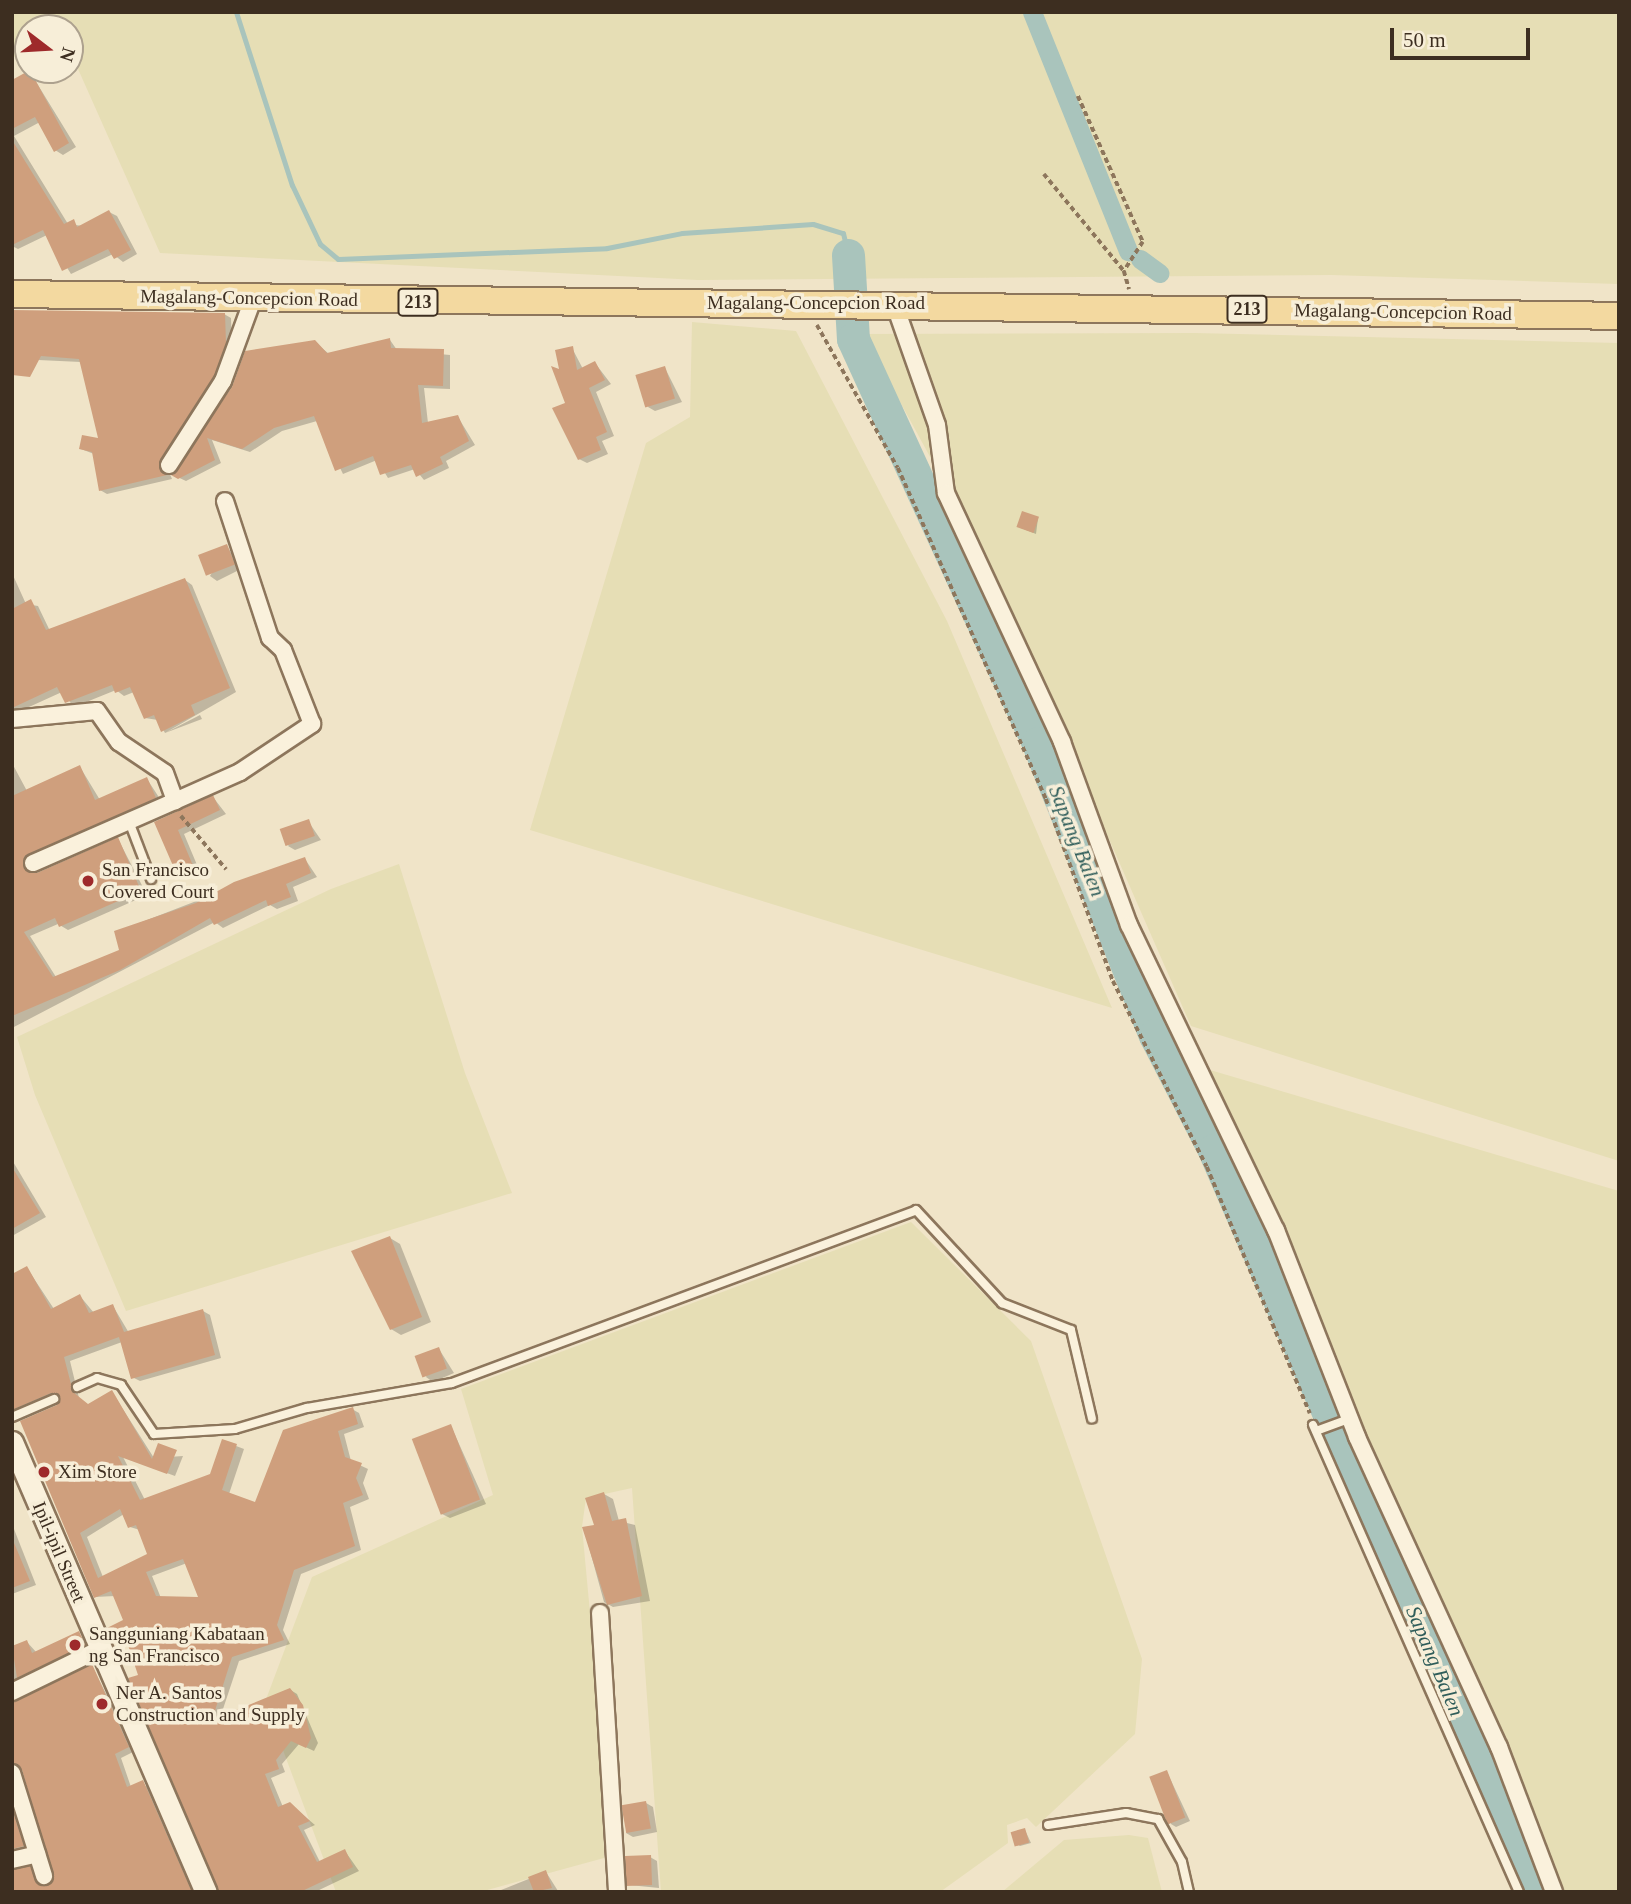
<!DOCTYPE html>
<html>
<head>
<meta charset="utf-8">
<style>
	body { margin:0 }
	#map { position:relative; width:1631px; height:1904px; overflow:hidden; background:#f0e4c8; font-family:"Times New Roman",serif }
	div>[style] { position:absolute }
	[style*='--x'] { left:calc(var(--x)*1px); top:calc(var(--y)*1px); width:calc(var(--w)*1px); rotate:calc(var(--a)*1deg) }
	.farmland>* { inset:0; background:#e6deb5 }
	.shadow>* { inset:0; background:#0003 }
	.stream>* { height:5px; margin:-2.5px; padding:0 2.5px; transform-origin:2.5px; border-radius:2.5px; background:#a9c4bc }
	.canal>* { height:19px; margin:-9.5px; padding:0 9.5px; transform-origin:9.5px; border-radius:9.5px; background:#a9c4bc }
	.river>* { height:33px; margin:-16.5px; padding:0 16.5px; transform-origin:16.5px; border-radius:16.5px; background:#a9c4bc }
	.building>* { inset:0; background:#cf9f7d; transform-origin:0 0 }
	.path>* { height:3.5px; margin-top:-1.75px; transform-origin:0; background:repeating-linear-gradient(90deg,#8d765c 0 5px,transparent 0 8.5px) }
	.roads { filter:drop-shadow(2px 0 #8d765c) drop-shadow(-2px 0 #8d765c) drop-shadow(0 2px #8d765c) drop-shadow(0 -2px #8d765c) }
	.service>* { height:8px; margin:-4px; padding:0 4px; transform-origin:4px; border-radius:4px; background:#faf1dc }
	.minor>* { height:16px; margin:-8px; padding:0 8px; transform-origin:8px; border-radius:8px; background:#faf1dc }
	.tertiary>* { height:21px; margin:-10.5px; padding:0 10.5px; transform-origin:10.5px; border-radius:10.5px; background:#faf1dc }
	.primary>* { height:26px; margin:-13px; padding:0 13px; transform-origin:13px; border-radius:13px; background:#f3d9a0 }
	.dots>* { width:19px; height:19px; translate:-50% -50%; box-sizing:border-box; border:4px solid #f7eed8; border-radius:50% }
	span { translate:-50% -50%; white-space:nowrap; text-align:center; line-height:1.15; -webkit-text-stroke:7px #f7eed8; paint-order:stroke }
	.shield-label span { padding:2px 5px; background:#f7eed8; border:2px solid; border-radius:5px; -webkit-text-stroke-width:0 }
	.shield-label { font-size:18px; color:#3d2e20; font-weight:700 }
	.street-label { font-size:19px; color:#3d2e20 }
	.poi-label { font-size:19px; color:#3d2e20 }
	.left { translate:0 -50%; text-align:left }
	.water-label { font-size:21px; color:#2f5d5a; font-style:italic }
	.frame { position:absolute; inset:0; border:14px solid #3d2e20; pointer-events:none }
	.north { position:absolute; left:14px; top:14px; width:70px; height:70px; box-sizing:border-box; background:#f7eed8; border:2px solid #ada18e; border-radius:50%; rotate:107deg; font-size:19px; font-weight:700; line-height:28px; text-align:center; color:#3d2e20 }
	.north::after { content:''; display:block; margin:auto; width:24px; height:32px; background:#9e2a2b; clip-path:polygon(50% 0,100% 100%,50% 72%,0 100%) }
	.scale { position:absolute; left:1390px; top:28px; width:140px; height:32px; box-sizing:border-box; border:4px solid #3d2e20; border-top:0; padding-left:9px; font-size:21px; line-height:24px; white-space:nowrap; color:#3d2e20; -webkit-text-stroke:5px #f7eed8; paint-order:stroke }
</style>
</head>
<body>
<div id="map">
	<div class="farmland">
		<div style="clip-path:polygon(12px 12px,1619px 12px,1618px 284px,1331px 275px,698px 280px,160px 253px,70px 51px,70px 28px,28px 28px,28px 55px,12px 57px)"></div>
		<div style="clip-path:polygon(692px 322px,796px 331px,947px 621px,1112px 1008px,530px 830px,646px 443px,690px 417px)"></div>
		<div style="clip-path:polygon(1194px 333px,1619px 343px,1619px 1161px,1191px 1026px,988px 563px,863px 334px)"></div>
		<div style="clip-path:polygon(399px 864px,465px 1073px,512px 1193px,126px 1311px,35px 1095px,17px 1037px,331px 889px)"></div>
		<div style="clip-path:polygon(1210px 1070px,1619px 1191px,1619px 1892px,1558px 1892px)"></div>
		<div style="clip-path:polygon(911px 1222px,1031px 1341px,1142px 1659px,1135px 1734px,1036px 1827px,1027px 1818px,1007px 1825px,1008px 1843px,940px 1892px,661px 1892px,632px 1488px,586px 1498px,582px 1527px,602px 1741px,604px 1858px,480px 1892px,336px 1892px,265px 1702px,312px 1577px,493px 1495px,461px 1389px)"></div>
		<div style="clip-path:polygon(1129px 1835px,1148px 1838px,1162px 1892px,1002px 1892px,1064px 1840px)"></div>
	</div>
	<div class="shadow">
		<div style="clip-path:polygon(30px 72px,76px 147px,63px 155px,55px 150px,40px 122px,14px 136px,68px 224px,83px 226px,109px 212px,117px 216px,137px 254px,123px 262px,113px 254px,71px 274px,47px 235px,18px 249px,12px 246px,12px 82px)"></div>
		<div style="clip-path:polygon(224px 314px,231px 318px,232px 348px,220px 380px,166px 465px,172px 479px,107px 494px,100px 490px,94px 454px,81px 449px,100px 440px,81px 362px,17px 359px)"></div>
		<div style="clip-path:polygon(390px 340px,397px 350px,450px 355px,450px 389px,424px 388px,428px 423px,458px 417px,475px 445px,446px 461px,449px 468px,424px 480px,415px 469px,388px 478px,377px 460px,343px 474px,317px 421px,282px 431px,250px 452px,212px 440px,221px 463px,186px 481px,173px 475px,233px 388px,315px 342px,329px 354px)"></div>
		<div style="clip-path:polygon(572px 348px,583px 369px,595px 363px,611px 384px,596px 392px,614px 436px,602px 441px,608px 454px,587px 463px,579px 459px,561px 372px)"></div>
		<div style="clip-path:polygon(665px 368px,682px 402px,655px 411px,648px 407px)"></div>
		<div style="clip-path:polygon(1038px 518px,1036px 534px,1021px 528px)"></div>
		<div style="clip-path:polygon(227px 546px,241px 569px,217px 581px,210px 576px)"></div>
		<div style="clip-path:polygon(12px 573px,26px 604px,38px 606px,50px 631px,185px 580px,192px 585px,236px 692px,165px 733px,158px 720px,145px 718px,134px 692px,124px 696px,116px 690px,74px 707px,62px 692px,18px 712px,12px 708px)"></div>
		<div style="clip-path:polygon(200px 715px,202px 719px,165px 733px)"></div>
		<div style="clip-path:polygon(12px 763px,27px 791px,80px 767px,100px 800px,147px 779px,162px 802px,31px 861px,37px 875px,118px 839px,147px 895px,68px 930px,58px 924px,30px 936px,56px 977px,121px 951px,116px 932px,305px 859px,317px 877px,293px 887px,298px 901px,277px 909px,270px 905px,223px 928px,215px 922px,12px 1028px)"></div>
		<div style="clip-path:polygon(213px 797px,226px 814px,184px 834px,200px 872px,186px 878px,156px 822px)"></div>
		<div style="clip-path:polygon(308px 821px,321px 840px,295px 850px,288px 846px)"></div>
		<div style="clip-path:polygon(12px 1160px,46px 1217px,12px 1236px)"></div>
		<div style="clip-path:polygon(390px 1238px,400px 1244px,431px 1322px,401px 1335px,391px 1329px)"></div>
		<div style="clip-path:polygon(evenodd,27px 1268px,54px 1309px,80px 1296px,94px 1313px,113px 1306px,129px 1333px,203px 1311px,210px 1315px,221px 1358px,140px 1381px,132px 1377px,122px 1342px,70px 1361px,79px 1398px,89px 1406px,112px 1392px,154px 1458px,183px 1456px,175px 1476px,123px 1457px,145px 1500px,211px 1476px,223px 1441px,244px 1449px,229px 1494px,256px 1504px,352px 1409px,359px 1413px,364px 1427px,344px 1434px,351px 1461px,368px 1469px,363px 1483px,369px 1499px,350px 1507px,361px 1550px,301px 1574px,283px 1630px,290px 1644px,239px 1661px,220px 1718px,289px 1689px,297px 1694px,318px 1743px,314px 1751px,299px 1744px,282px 1764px,285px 1772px,271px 1778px,283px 1807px,290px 1804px,315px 1825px,304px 1830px,320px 1862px,345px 1851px,359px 1871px,315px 1892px,221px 1892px,129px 1643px,114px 1642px,125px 1621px,115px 1596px,95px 1597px,23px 1422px,61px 1404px,59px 1398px,12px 1419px,12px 1275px,27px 1268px,124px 1514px,130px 1527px,140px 1530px,150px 1555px,103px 1577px,87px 1537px,124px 1514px,27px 1268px,187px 1563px,200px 1599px,161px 1598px,152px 1576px,187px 1563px)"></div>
		<div style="clip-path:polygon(439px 1349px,454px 1373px,433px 1382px,426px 1377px)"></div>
		<div style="clip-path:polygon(451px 1426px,486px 1504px,450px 1518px,442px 1514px)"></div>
		<div style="clip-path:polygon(604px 1494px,613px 1499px,619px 1521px,635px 1525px,650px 1601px,613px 1607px,604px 1602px,584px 1529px,596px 1526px)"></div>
		<div style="clip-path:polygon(12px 1524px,36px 1585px,12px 1594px)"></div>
		<div style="clip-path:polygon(78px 1633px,91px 1649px,12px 1692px,12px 1648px,27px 1642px,37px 1653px)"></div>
		<div style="clip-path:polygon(92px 1666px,135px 1751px,121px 1758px,131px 1787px,150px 1786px,197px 1892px,12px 1892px,30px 1868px,47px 1888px,56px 1873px,12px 1725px,12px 1702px)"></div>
		<div style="clip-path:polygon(1167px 1772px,1190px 1821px,1176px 1827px,1171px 1824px)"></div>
		<div style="clip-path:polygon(12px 1799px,30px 1850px,12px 1855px)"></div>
		<div style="clip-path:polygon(646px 1803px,653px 1807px,657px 1832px,633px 1837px,626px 1833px)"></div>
		<div style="clip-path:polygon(1025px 1830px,1031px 1843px,1020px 1846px,1017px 1844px)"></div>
		<div style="clip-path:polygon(650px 1857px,657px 1861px,659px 1888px,629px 1885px)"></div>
		<div style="clip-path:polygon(546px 1872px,558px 1891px,496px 1892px)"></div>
	</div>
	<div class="stream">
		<div style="--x:236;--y:12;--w:182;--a:72.1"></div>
		<div style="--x:292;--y:185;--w:65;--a:64.6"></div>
		<div style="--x:320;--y:244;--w:23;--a:40"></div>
		<div style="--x:338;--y:259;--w:269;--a:-2.3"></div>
		<div style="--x:607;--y:248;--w:76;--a:-11.3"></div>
		<div style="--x:682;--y:233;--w:131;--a:-3.9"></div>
		<div style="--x:813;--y:224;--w:31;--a:17"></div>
		<div style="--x:843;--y:233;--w:23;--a:77"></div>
	</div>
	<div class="canal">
		<div style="--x:1032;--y:12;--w:258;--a:68.1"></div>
		<div style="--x:1140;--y:259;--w:24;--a:36"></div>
	</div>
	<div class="river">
		<div style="--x:848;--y:255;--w:84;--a:86.6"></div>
		<div style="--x:853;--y:339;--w:444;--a:65.4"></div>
		<div style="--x:1038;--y:743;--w:315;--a:68.2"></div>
		<div style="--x:1155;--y:1035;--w:129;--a:62.8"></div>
		<div style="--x:1214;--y:1150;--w:296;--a:66.5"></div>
		<div style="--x:1335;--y:1429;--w:505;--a:66.53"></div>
	</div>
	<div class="building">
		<div style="clip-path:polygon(30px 70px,69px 143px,54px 152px,35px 117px,12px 129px,12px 80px)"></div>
		<div style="clip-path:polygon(12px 140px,64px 224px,74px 219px,77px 227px,109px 210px,131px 250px,114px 259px,108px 249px,62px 271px,43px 230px,12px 245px)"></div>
		<div style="clip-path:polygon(12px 310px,225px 313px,226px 344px,214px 376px,160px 460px,167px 475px,99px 491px,92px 452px,79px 449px,82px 435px,98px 438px,79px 359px,41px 356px,30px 377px,12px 375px)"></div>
		<div style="clip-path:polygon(390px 338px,391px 348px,444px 349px,443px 386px,418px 385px,422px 423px,458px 415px,469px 441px,440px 457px,443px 464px,416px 477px,411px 465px,380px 475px,373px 456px,335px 471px,314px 416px,274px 428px,242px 449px,207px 438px,215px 460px,178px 479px,171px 475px,232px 387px,245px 351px,315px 340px,327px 353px)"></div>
		<div style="clip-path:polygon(573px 346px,577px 370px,595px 361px,605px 380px,589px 388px,607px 432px,596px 437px,601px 450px,578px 460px,552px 408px,565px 403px,551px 366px,559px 369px,555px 350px)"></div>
		<div style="left:665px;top:366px;width:34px;height:31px;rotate:73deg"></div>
		<div style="left:1022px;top:511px;width:18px;height:17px;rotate:19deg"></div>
		<div style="left:227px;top:544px;width:22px;height:31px;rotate:69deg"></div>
		<div style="clip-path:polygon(185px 578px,230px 688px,191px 705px,195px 715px,161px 732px,154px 715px,144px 719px,130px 687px,115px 693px,112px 685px,65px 703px,57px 687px,12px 708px,12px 609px,31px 599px,46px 630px)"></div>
		<div style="clip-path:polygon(80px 765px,95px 800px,147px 777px,156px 798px,24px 857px,26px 871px,37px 873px,118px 837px,141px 891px,59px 927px,55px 918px,24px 932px,53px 977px,119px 950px,114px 931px,196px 903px,234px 882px,305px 857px,311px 873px,286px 884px,291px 897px,268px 906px,266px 900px,214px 925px,210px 918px,120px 970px,12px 1016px,12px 796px)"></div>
		<div style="clip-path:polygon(213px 795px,220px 810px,178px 830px,194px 868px,177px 875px,154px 822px)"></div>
		<div style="left:309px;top:819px;width:18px;height:31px;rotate:71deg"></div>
		<div style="clip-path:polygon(12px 1167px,40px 1213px,12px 1229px)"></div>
		<div style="clip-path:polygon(390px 1236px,422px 1317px,390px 1330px,351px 1251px)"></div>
		<div style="clip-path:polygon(evenodd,27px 1266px,51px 1309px,80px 1294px,89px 1313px,113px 1304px,124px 1332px,203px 1309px,215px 1355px,131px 1379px,119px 1337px,64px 1357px,73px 1392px,88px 1404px,112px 1390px,152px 1459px,158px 1443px,177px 1450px,167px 1474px,118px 1456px,140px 1500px,210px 1474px,222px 1439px,237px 1444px,222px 1490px,255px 1502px,283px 1430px,353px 1407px,358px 1424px,338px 1431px,345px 1457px,362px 1463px,356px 1478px,363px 1495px,343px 1503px,355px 1546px,294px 1570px,277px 1625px,284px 1640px,232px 1657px,212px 1720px,290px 1688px,303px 1705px,311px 1738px,306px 1748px,291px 1741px,276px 1760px,279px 1769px,265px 1774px,278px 1807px,290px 1802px,310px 1821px,298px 1826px,317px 1862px,345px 1849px,353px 1867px,300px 1892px,219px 1892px,128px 1678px,138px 1675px,126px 1639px,113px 1643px,109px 1634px,107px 1628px,123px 1620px,111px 1591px,94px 1598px,20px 1421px,57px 1405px,60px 1397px,51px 1393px,12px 1410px,12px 1274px,27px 1266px,120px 1509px,128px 1528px,136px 1525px,147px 1554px,98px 1578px,80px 1533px,120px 1509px,27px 1266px,183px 1559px,198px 1597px,156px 1596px,146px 1572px,183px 1559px)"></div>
		<div style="left:439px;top:1347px;width:23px;height:26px;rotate:70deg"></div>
		<div style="left:451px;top:1424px;width:81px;height:42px;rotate:69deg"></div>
		<div style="clip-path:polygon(604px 1492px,612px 1521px,626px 1518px,642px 1596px,607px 1605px,582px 1527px,594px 1525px,585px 1498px)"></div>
		<div style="clip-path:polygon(12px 1538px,30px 1581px,12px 1588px)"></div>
		<div style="clip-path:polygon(79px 1631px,85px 1645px,17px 1678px,12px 1646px,27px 1640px,32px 1653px)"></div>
		<div style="clip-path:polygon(92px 1664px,129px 1747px,115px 1754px,127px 1787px,143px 1780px,192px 1892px,12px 1892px,12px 1870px,30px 1866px,42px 1886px,54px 1878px,22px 1770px,12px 1763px,12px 1702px)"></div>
		<div style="left:1167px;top:1770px;width:51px;height:19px;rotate:69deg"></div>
		<div style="left:646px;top:1801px;width:28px;height:25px;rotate:80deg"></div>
		<div style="clip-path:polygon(12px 1809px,24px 1846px,12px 1849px)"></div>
		<div style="left:1025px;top:1828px;width:15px;height:15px;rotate:74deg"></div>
		<div style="left:651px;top:1855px;width:30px;height:26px;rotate:88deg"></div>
		<div style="clip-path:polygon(546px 1870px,552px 1888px,534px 1892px,528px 1877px)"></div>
	</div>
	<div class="path">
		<div style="--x:1078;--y:96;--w:160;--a:66"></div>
		<div style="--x:1143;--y:242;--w:35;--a:123"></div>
		<div style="--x:1044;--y:174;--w:126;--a:50.5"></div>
		<div style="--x:1124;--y:271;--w:19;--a:74"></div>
		<div style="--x:817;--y:325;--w:164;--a:60.5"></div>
		<div style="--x:898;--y:468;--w:363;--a:65.9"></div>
		<div style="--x:1046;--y:799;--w:194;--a:69.8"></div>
		<div style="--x:1113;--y:981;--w:208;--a:63.2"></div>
		<div style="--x:1207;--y:1167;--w:267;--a:67.3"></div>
		<div style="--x:181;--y:816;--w:70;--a:49.7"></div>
	</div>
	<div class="roads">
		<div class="service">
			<div style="--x:130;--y:824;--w:59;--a:69.1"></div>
			<div style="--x:77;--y:1387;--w:22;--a:-24"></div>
			<div style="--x:97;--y:1378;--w:25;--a:16"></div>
			<div style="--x:121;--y:1385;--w:59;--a:56"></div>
			<div style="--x:154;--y:1434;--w:81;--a:-3.5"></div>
			<div style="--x:235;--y:1429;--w:75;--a:-16.3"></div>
			<div style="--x:307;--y:1408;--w:147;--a:-9.8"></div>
			<div style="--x:452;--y:1383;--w:495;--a:-20.4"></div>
			<div style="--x:916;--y:1210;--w:127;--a:47.2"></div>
			<div style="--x:1002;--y:1303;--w:74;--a:21.4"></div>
			<div style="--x:1071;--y:1330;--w:91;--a:76.7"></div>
			<div style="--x:12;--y:1417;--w:46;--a:-23.2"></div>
			<div style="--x:1313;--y:1425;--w:510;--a:66.2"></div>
			<div style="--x:1316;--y:1431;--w:37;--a:-20"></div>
			<div style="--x:1048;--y:1825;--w:79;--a:-8.7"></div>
			<div style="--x:1126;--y:1813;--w:33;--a:11"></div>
			<div style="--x:1158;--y:1819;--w:49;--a:60.8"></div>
			<div style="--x:1182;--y:1862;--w:31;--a:77"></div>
		</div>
		<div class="minor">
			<div style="--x:894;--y:303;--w:129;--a:70.6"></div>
			<div style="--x:937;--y:425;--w:69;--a:82.5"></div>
			<div style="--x:946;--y:493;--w:275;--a:65"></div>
			<div style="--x:1062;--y:742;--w:195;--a:69.9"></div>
			<div style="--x:1129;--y:925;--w:339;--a:64.3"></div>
			<div style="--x:1276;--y:1230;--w:222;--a:68.6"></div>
			<div style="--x:1357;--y:1437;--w:341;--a:65.4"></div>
			<div style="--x:1499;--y:1747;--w:155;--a:69.2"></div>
			<div style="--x:169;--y:465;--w:100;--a:-57.3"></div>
			<div style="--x:223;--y:381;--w:87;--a:-69.9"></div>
			<div style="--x:12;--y:719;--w:85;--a:-5.4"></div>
			<div style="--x:97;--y:711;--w:38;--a:55"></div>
			<div style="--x:119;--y:742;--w:55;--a:34"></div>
			<div style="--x:165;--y:773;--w:30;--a:70"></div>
			<div style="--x:175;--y:801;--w:155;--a:156.4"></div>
			<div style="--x:175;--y:801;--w:71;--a:-24"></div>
			<div style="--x:240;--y:772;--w:87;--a:-33.7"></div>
			<div style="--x:312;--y:724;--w:79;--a:-111.4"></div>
			<div style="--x:283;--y:650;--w:18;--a:-137"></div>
			<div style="--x:270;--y:638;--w:144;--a:-108.2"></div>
			<div style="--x:600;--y:1613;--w:280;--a:86.5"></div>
			<div style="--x:12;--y:1692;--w:98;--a:-26"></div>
			<div style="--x:12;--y:1773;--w:108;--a:72.7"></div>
			<div style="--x:12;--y:1860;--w:26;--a:-13"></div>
		</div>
		<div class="tertiary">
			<div style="--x:12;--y:1442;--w:490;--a:66.7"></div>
		</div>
		<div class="primary">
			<div style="--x:12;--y:294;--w:1607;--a:0.78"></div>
		</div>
	</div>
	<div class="dots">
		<div style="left:88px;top:881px;background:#9e2a2b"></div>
		<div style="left:44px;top:1472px;background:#9e2a2b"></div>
		<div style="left:75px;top:1645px;background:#9e2a2b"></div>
		<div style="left:102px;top:1704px;background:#9e2a2b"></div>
	</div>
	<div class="shield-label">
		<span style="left:418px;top:302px">213</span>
		<span style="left:1247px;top:309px">213</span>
	</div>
	<div class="street-label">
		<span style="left:249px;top:298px;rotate:1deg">Magalang-Concepcion Road</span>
		<span style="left:816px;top:303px">Magalang-Concepcion Road</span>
		<span style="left:1403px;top:312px;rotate:1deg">Magalang-Concepcion Road</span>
		<span style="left:59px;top:1552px;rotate:67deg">Ipil-ipil Street</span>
	</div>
	<div class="poi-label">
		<span class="left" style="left:102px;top:881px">San Francisco<br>Covered Court</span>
		<span class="left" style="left:58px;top:1472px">Xim Store</span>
		<span class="left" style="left:89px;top:1645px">Sangguniang Kabataan<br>ng San Francisco</span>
		<span class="left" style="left:116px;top:1704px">Ner A. Santos<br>Construction and Supply</span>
	</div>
	<div class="water-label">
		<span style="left:1077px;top:841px;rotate:68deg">Sapang Balen</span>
		<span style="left:1435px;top:1661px;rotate:67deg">Sapang Balen</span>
	</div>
	<div class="frame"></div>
	<div class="north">N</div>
	<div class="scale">50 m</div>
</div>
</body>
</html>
